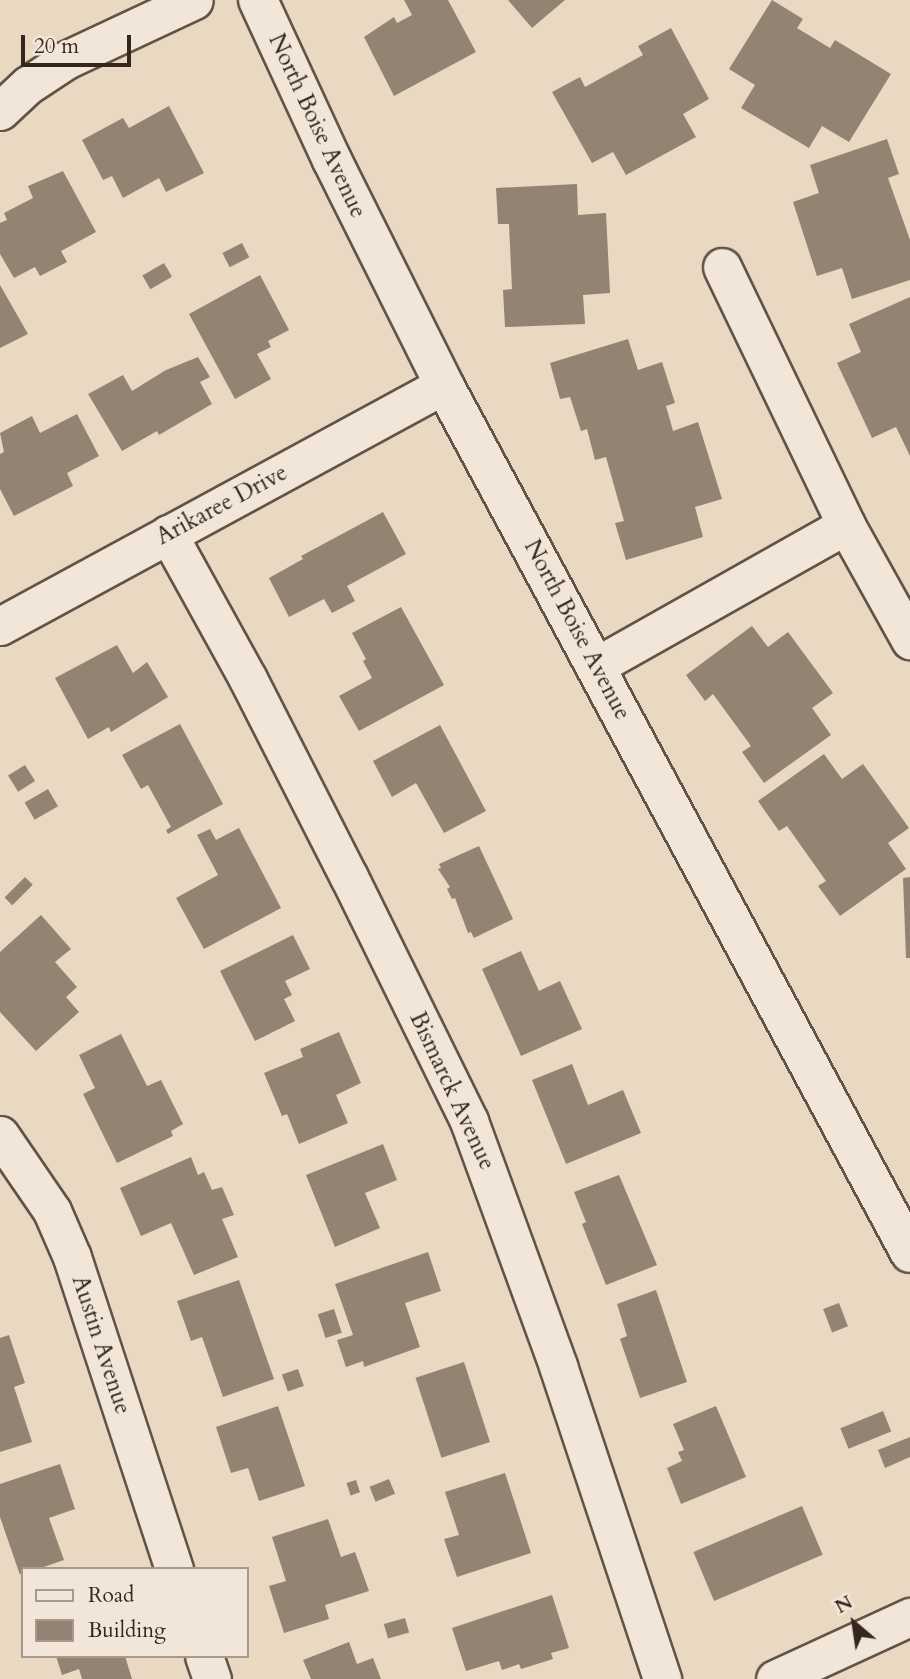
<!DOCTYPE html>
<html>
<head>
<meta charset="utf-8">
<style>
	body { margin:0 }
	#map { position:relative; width:910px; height:1679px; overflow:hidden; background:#e9d9c2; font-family:Cardo,serif }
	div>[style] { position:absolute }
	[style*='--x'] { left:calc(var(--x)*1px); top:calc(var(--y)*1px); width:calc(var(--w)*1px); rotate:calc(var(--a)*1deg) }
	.building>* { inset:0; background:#938373; transform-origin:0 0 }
	.roads { filter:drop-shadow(2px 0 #625347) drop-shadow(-2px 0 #625347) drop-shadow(0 2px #625347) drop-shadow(0 -2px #625347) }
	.minor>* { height:37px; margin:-18.5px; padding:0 18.5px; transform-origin:18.5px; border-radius:18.5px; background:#f1e6d7 }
	.tertiary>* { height:38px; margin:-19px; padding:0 19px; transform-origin:19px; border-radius:19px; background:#f1e6d7 }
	span { translate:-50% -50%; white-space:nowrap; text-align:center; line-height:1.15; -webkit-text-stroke:5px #f1e6d7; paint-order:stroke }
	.street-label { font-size:23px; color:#35261e }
	.legend { position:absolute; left:21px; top:1567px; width:228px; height:91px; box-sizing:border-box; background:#f1e6d7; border:2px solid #a6998d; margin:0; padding:9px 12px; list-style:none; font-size:21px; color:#35261e }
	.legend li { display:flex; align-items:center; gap:14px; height:35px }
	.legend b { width:35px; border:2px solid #a6998d }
	.north { position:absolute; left:819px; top:1588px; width:70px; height:70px; -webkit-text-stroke:5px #f1e6d7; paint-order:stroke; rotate:331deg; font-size:19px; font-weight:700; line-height:28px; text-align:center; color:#35261e }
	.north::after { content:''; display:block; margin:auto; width:24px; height:32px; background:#35261e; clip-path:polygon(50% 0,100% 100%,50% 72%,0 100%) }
	.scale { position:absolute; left:21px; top:35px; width:110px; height:32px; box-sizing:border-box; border:4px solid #35261e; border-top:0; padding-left:9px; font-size:21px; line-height:24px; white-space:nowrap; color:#35261e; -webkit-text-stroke:5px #f1e6d7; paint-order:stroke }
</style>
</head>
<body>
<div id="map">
	<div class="building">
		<div style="clip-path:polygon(404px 0,448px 0,476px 52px,394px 96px,364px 37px,394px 17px,397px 23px,412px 15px)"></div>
		<div style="clip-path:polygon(508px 0,565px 0,532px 28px)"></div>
		<div style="clip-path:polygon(772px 0,803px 19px,797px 28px,830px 48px,835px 40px,891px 74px,849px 142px,822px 126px,809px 148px,741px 108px,755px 85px,729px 69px)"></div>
		<div style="clip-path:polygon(671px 28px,709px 99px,683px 114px,696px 137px,626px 175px,613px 152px,592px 163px,552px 92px,580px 77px,585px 87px,643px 55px,638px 46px)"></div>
		<div style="clip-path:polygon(169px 106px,204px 173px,166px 192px,159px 178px,123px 198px,112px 176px,103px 180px,82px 140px,123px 118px,129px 128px)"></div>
		<div style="clip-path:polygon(887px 139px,899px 174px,888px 178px,910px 240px,910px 280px,852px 299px,842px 268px,817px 276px,793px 202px,819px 193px,810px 165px)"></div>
		<div style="clip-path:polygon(63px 171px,96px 232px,61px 251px,67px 262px,40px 276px,35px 267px,14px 278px,0 254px,0 223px,7px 220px,4px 213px,33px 198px,28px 186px)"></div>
		<div style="clip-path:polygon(577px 184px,578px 215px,606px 213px,610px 293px,583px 295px,585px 324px,505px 327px,503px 290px,512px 289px,509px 224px,498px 224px,496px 188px)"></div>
		<div style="left:242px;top:243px;width:16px;height:22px;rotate:63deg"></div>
		<div style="left:164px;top:263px;width:16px;height:25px;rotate:60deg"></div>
		<div style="clip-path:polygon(260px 275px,289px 330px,268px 341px,271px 347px,257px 354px,271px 379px,235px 399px,189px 314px)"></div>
		<div style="clip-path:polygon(0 285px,28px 334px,0 348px)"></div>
		<div style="clip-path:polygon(910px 297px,910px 456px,896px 427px,872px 438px,837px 363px,861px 352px,849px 324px)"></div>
		<div style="clip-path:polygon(628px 339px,638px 370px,662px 362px,675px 403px,666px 406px,673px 431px,698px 422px,722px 499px,695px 507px,703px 537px,626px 560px,615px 523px,624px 521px,606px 457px,595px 460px,587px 429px,581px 431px,570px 397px,560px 399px,550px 363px)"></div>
		<div style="clip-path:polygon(198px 357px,210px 377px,200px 382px,212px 404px,159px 435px,157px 431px,122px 451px,88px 394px,123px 375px,132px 391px,166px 370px)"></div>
		<div style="clip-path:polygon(77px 414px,99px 456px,67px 473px,73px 486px,14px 516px,0 489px,0 454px,4px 452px,0 433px,32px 416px,40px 433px)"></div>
		<div style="clip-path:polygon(383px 512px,406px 554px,347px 586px,355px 601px,332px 613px,324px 599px,289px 617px,269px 578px,303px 559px,301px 556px)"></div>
		<div style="clip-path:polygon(401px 607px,444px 685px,359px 731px,339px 696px,372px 678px,363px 661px,366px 659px,352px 633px)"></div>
		<div style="clip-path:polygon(752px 626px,768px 647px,788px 632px,833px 693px,812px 708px,831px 735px,764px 783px,742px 752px,751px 746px,713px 694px,705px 701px,686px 675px)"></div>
		<div style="clip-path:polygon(117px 645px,133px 673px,147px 662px,168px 697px,111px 732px,109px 727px,88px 739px,55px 678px)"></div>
		<div style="clip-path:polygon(180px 724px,223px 804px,168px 834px,166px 830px,171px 827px,148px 785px,141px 789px,122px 755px)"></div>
		<div style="clip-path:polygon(440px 725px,486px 811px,444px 833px,416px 783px,392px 797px,373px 761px)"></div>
		<div style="clip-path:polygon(824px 754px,842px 779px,863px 764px,909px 828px,888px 843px,906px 869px,840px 916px,818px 886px,826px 881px,787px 826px,779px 831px,758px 801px)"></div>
		<div style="left:25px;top:765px;width:19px;height:20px;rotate:58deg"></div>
		<div style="left:48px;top:789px;width:20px;height:27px;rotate:60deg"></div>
		<div style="clip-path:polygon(239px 828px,281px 908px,204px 949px,176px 898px,218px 875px,197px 835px,210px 829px,216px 840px)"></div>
		<div style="clip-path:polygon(479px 846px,513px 919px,474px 938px,471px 932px,468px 933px,455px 898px,452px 899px,447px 889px,450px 887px,438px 869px,441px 868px,439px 864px)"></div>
		<div style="left:25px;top:877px;width:11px;height:29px;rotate:45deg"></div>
		<div style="clip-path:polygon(910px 877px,910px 958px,906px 958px,903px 878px)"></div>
		<div style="clip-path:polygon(41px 915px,71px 949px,55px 962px,77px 987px,66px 997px,79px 1012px,36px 1051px,0 1012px,0 952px)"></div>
		<div style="clip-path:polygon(293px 935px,310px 969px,285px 981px,292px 995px,284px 999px,295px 1021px,255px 1041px,220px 971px)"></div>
		<div style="clip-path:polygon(521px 951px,539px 991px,560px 981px,582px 1029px,521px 1056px,482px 969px)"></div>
		<div style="clip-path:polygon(339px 1032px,361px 1083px,336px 1095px,348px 1123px,299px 1144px,287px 1114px,282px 1116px,264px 1073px,303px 1057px,300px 1049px)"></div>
		<div style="clip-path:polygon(121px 1034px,147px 1086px,161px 1080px,183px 1124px,171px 1131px,173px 1136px,117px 1163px,83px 1094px,95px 1088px,79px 1055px)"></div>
		<div style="clip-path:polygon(572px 1064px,588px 1105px,623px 1090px,641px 1133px,566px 1164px,532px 1080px)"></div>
		<div style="clip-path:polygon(383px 1144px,397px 1180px,365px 1193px,380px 1228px,335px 1247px,306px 1175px)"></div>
		<div style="clip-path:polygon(191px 1157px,198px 1175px,204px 1172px,212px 1190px,222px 1187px,234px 1215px,222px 1219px,238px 1257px,194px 1275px,171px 1223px,141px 1236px,120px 1188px)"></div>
		<div style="clip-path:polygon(619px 1175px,657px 1265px,606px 1285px,582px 1224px,586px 1222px,574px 1192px)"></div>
		<div style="clip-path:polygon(428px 1252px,441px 1291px,405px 1303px,420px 1347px,364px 1367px,363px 1361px,346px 1367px,337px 1340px,353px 1335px,335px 1284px)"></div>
		<div style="clip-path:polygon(239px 1280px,274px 1379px,223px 1397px,202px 1337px,191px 1341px,177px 1301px)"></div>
		<div style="clip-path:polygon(656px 1290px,687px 1382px,640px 1398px,620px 1339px,627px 1336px,617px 1304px)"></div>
		<div style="left:839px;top:1303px;width:25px;height:17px;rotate:69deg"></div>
		<div style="left:334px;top:1309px;width:25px;height:17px;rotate:72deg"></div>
		<div style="clip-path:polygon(9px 1335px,25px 1383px,14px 1387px,32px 1442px,0 1452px,0 1338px)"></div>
		<div style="left:464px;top:1362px;width:84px;height:51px;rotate:72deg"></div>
		<div style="left:298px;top:1369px;width:18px;height:17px;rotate:71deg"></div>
		<div style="clip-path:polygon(278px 1406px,305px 1486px,259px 1501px,248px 1468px,231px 1473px,216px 1427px)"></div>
		<div style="clip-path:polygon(716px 1406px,746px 1477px,681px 1504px,667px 1468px,682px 1461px,678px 1452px,684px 1450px,673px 1424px)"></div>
		<div style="left:883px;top:1411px;width:22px;height:46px;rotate:68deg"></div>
		<div style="clip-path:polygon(910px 1437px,910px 1457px,885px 1468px,878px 1450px)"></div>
		<div style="clip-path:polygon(60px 1464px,75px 1509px,49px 1518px,64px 1560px,38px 1569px,23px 1569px,20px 1575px,0 1517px,0 1484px)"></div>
		<div style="clip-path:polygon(505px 1473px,531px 1553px,457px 1577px,444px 1539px,459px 1535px,445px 1492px)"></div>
		<div style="left:389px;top:1479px;width:16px;height:21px;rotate:68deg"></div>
		<div style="left:356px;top:1480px;width:13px;height:10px;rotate:72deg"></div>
		<div style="left:802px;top:1506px;width:53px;height:118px;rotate:67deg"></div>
		<div style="clip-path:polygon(328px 1519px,341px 1557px,355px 1552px,369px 1591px,325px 1605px,329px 1619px,284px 1633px,269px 1586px,286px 1581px,272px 1537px)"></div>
		<div style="clip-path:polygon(552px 1595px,569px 1648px,551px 1653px,553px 1659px,521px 1669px,519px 1664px,502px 1670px,499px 1661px,466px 1671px,452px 1628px)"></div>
		<div style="left:405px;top:1618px;width:15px;height:22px;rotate:74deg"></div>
		<div style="clip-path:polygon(349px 1642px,357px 1664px,373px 1658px,381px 1679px,311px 1679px,303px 1660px)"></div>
		<div style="clip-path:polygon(56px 1656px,125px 1656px,132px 1679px,82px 1679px,79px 1669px,62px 1675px)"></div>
	</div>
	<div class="roads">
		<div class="minor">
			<div style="--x:0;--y:111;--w:38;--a:-43"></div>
			<div style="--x:28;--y:85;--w:45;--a:-33.3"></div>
			<div style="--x:66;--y:60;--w:141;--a:-25.1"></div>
			<div style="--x:722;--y:267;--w:286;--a:64.3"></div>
			<div style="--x:846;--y:525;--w:132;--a:60.9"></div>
			<div style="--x:168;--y:534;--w:166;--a:61.1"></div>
			<div style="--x:248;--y:679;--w:222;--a:63"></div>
			<div style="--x:349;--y:877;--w:272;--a:63.8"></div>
			<div style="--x:469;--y:1121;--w:261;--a:70"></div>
			<div style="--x:558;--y:1366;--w:330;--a:71.6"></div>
			<div style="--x:0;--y:626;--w:505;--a:-28.49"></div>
			<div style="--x:596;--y:666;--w:287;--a:-29.4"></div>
			<div style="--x:0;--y:1135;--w:92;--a:55.6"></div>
			<div style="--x:52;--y:1211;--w:50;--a:66.5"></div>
			<div style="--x:72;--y:1257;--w:328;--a:71.9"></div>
			<div style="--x:204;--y:1656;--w:24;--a:71"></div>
			<div style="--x:775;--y:1679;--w:149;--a:-24.7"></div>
		</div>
		<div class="tertiary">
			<div style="--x:258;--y:0;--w:176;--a:65.2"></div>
			<div style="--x:332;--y:160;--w:251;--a:63.5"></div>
			<div style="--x:444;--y:385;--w:985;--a:61.77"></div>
		</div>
	</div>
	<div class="street-label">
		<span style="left:317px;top:126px;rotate:65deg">North Boise Avenue</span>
		<span style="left:222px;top:505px;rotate:-28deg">Arikaree Drive</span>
		<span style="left:577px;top:630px;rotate:62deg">North Boise Avenue</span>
		<span style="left:452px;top:1091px;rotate:65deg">Bismarck Avenue</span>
		<span style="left:101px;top:1345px;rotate:72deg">Austin Avenue</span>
	</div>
	<ul class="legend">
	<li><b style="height:9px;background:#f1e6d7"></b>Road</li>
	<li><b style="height:19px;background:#938373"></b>Building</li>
	</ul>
	<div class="north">N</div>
	<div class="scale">20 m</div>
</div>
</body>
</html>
